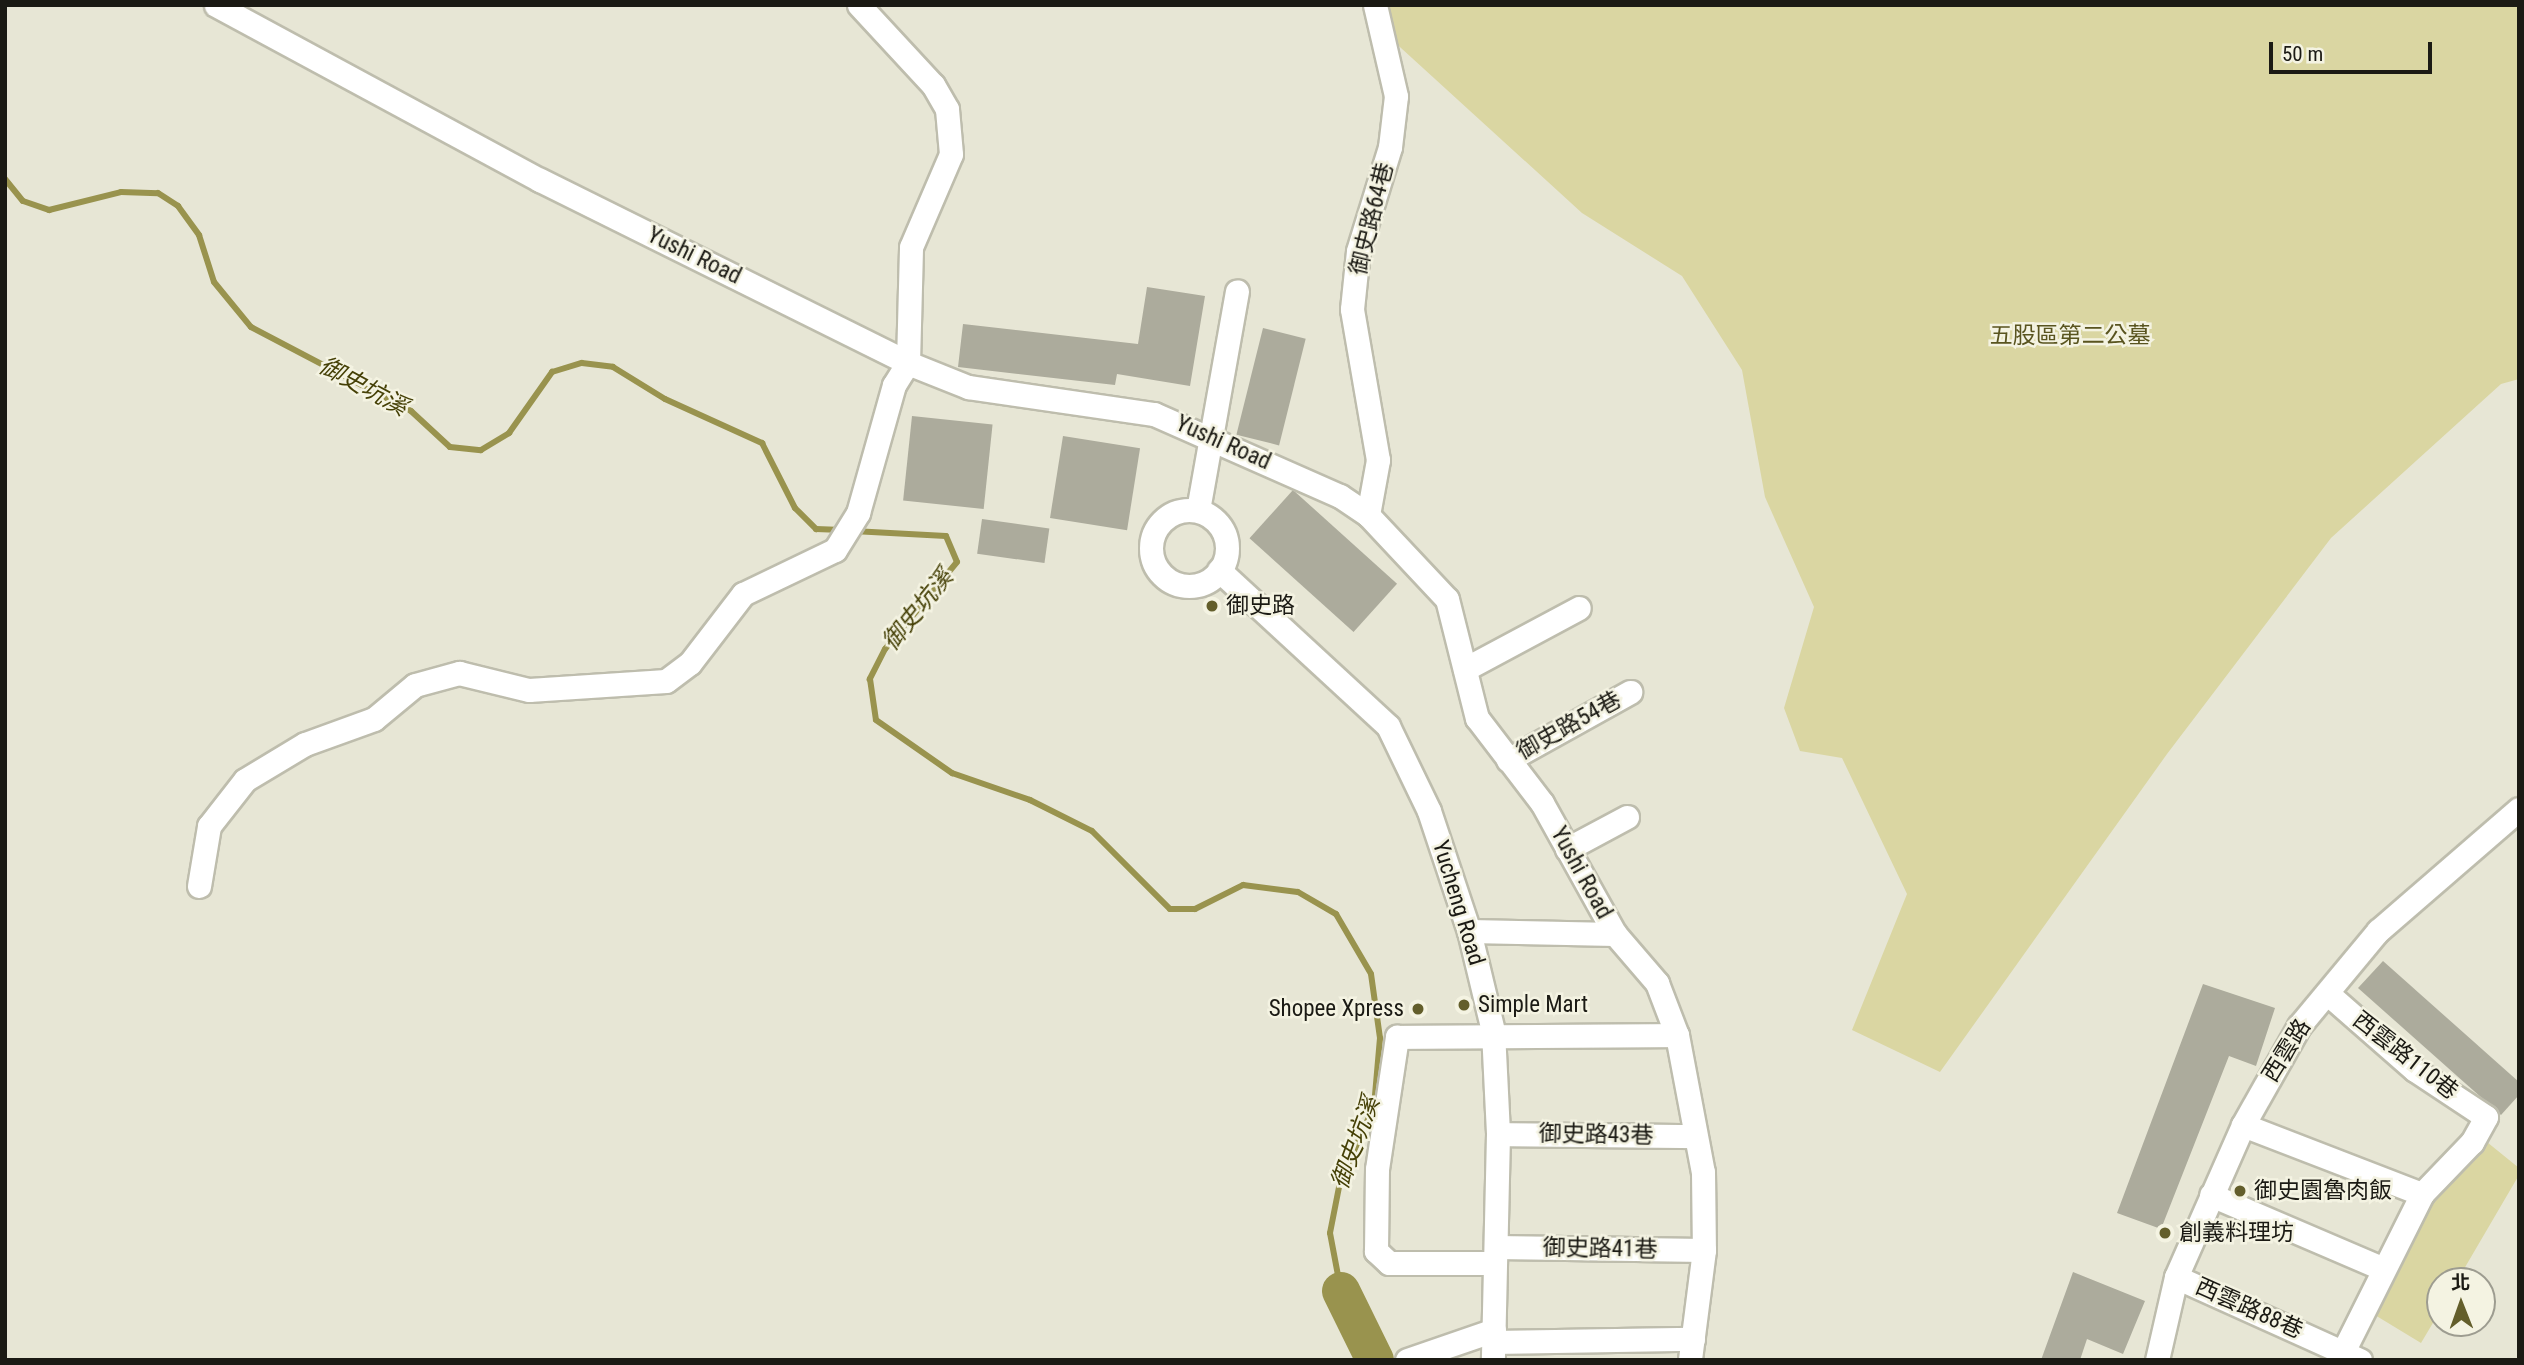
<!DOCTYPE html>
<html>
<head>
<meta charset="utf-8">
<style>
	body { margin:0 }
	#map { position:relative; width:2524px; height:1365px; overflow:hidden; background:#e7e6d5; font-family:"Roboto Condensed","Noto Sans TC",sans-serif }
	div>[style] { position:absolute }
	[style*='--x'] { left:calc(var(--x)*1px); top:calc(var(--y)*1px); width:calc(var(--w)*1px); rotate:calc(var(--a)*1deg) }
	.green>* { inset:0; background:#dad6a2 }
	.stream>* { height:6px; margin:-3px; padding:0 3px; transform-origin:3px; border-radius:3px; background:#99934e }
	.river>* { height:38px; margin:-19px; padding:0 19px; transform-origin:19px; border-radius:19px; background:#99934e }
	.building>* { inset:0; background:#acab9c; transform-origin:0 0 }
	.roads { filter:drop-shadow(2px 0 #bebdad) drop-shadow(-2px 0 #bebdad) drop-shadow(0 2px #bebdad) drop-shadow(0 -2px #bebdad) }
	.minor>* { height:23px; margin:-11.5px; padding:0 11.5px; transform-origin:11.5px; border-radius:11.5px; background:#fff }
	.minor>.ring { margin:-11.5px; padding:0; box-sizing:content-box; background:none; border:23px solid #fff; border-radius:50% }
	.dots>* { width:19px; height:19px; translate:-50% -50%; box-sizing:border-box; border:4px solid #f4f3e2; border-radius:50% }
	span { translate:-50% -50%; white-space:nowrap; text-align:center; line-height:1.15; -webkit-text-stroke:5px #f4f3e2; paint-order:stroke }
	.street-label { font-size:23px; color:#1b1a14 }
	.park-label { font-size:23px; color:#59541f }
	.poi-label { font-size:23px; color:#1b1a14 }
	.left { translate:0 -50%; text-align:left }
	.right { translate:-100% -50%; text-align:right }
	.water-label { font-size:24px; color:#454006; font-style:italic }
	.frame { position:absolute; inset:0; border:7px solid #1b1a14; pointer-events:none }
	.north { position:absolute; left:2426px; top:1267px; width:70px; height:70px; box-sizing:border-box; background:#f4f3e2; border:2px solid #9d9c90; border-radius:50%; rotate:359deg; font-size:19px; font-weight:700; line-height:28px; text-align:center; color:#1b1a14 }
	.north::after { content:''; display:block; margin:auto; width:24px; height:32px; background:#635e2b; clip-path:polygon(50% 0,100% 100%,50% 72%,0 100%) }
	.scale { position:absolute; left:2269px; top:42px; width:163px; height:32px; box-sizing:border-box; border:4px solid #1b1a14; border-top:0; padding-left:9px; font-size:21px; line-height:24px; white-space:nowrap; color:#1b1a14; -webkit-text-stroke:5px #f4f3e2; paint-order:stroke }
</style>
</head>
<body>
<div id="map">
	<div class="green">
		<div style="clip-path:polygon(1380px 5px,2519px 5px,2519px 379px,2501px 384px,2331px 538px,2167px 754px,1940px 1072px,1852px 1030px,1907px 894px,1842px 758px,1800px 751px,1784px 708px,1814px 607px,1765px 497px,1742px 370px,1682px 276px,1582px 213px,1378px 27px)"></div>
		<div style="clip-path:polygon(2482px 1138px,2519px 1168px,2519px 1175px,2457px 1281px,2440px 1281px,2440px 1311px,2421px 1343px,2365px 1309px,2425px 1198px)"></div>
	</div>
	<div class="stream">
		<div style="--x:5;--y:179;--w:28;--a:51"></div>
		<div style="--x:23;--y:201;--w:28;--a:19"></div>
		<div style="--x:49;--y:210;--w:74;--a:-14"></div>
		<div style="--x:121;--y:192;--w:37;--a:2"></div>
		<div style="--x:158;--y:193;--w:24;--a:33"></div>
		<div style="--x:178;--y:206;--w:36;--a:54"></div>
		<div style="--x:199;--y:235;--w:49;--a:72.3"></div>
		<div style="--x:214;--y:282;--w:58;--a:50.6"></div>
		<div style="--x:251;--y:327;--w:181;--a:27.7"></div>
		<div style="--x:411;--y:411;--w:53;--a:42.7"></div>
		<div style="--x:450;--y:447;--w:31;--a:6"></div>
		<div style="--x:481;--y:450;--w:33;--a:-31"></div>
		<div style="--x:509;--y:433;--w:75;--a:-54.8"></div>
		<div style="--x:552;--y:372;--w:31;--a:-17"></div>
		<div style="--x:582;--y:363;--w:31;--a:7"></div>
		<div style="--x:613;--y:367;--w:61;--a:31.6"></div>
		<div style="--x:665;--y:399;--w:107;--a:24.4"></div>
		<div style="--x:762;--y:443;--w:73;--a:63.1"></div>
		<div style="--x:795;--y:508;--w:30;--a:45"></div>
		<div style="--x:816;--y:529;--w:26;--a:2"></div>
		<div style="--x:853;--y:531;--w:93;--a:3.1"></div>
		<div style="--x:946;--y:536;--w:28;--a:67"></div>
		<div style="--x:957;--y:562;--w:113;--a:129.6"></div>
		<div style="--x:885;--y:649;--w:34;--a:117"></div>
		<div style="--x:870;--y:679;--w:41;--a:81.7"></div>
		<div style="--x:876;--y:720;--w:93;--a:34.9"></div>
		<div style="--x:952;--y:773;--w:83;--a:19.1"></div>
		<div style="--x:1030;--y:800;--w:69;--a:26.6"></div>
		<div style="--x:1092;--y:831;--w:110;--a:45"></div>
		<div style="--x:1170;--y:909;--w:25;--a:0"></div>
		<div style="--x:1195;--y:909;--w:54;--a:-26.6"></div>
		<div style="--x:1243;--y:885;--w:55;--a:7.3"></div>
		<div style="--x:1298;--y:892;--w:44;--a:30.1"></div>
		<div style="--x:1336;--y:914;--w:69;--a:59.7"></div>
		<div style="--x:1371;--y:974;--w:65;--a:82"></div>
		<div style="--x:1380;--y:1038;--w:68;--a:95"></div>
		<div style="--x:1374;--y:1106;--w:83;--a:114.1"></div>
		<div style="--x:1340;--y:1182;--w:52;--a:101.1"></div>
		<div style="--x:1330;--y:1233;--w:59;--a:79.3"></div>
	</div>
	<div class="river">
		<div style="--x:1341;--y:1291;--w:77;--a:63.8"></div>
	</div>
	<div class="building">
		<div style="clip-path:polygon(1147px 287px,1205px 296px,1190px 386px,1117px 374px,1115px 385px,958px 367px,963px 324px,1138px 344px)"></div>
		<div style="left:1263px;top:328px;width:44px;height:110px;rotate:14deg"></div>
		<div style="left:912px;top:416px;width:81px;height:85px;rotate:6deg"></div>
		<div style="left:1063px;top:436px;width:78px;height:83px;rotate:9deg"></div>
		<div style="left:1293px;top:490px;width:140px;height:65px;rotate:42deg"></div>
		<div style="left:982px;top:519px;width:68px;height:35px;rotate:8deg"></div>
		<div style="clip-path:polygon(2383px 961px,2519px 1082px,2519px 1095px,2501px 1115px,2358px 988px)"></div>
		<div style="clip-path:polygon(2203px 984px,2275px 1008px,2256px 1066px,2229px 1056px,2161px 1229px,2117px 1213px)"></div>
		<div style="clip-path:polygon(2073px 1272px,2145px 1301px,2123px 1354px,2087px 1339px,2080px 1360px,2041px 1360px)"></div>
	</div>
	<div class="roads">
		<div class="minor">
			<div style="--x:216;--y:5;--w:368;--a:28.4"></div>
			<div style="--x:540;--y:180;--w:411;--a:26.4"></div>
			<div style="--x:908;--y:363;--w:65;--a:21.8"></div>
			<div style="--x:968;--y:387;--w:188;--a:8.3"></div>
			<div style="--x:1154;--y:414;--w:203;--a:23.8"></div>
			<div style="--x:1340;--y:496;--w:34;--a:34"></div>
			<div style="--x:1368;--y:515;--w:115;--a:46.8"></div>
			<div style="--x:1447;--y:599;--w:123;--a:75.9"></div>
			<div style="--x:1477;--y:718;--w:107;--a:52.6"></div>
			<div style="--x:1542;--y:803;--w:150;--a:60.9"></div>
			<div style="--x:1615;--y:934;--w:65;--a:49.4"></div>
			<div style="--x:1657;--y:983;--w:56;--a:69"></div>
			<div style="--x:1677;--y:1035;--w:139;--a:79.3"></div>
			<div style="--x:1703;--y:1172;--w:78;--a:89.3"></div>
			<div style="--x:1704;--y:1250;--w:111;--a:97.3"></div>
			<div style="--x:1198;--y:510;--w:222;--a:-79.9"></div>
			<div class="ring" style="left:1151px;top:510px;width:53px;height:53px"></div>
			<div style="--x:1368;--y:515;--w:56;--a:-79.7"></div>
			<div style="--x:1378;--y:460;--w:153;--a:-99.8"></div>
			<div style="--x:1352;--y:309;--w:58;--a:-84.1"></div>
			<div style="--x:1358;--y:251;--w:109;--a:-72.9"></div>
			<div style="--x:1390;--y:147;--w:51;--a:-83.3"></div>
			<div style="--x:1396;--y:96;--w:93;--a:-103"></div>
			<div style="--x:1219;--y:570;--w:230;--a:42.7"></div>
			<div style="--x:1388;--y:726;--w:94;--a:64.2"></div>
			<div style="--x:1429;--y:811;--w:126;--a:71.6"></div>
			<div style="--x:1469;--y:931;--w:103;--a:76.5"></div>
			<div style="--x:1493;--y:1031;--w:103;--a:87.2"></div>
			<div style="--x:1498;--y:1134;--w:226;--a:91.3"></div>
			<div style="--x:1465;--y:669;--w:129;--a:-28.2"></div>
			<div style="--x:1508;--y:760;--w:140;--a:-29.1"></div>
			<div style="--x:1567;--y:849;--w:68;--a:-28.1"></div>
			<div style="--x:199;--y:886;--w:61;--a:-80.5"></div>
			<div style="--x:209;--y:826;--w:58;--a:-52"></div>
			<div style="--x:245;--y:780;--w:70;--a:-31"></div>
			<div style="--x:305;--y:744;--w:73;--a:-19.9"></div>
			<div style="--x:374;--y:719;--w:53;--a:-39.7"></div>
			<div style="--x:415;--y:685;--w:46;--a:-15.3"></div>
			<div style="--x:459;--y:673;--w:72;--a:13.7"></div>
			<div style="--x:529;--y:690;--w:137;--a:-3.8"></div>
			<div style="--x:666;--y:681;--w:30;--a:-37"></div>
			<div style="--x:690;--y:663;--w:87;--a:-52.5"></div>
			<div style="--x:743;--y:594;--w:102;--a:-25.6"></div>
			<div style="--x:835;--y:550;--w:44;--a:-58.1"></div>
			<div style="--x:858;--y:513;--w:133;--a:-74.3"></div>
			<div style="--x:894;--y:385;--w:26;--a:-58"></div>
			<div style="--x:908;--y:363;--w:116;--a:-88.5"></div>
			<div style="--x:911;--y:247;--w:101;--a:-66.7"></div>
			<div style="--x:951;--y:154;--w:45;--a:-95.1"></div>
			<div style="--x:947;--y:109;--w:28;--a:-120"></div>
			<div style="--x:933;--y:85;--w:109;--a:-132.8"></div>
			<div style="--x:1469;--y:931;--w:146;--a:1.2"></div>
			<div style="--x:2327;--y:993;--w:117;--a:41.2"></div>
			<div style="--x:2415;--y:1070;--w:85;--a:33.5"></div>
			<div style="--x:2486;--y:1117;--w:29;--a:119"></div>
			<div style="--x:2472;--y:1142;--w:72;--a:133.9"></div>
			<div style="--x:2422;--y:1194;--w:177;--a:116.6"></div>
			<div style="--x:2243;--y:1125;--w:192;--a:21.1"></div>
			<div style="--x:1498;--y:1134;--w:195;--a:0.6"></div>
			<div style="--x:2211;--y:1195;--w:185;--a:23.2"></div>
			<div style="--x:1496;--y:1247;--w:208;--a:0.8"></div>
			<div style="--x:1495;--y:1263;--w:106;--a:180"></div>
			<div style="--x:1389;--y:1263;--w:18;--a:-137"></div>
			<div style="--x:1376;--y:1251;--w:82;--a:-89.3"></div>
			<div style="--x:1377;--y:1169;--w:134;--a:-81.4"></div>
			<div style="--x:1397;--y:1037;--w:280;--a:-0.4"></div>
			<div style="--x:2176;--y:1277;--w:202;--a:24.3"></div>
			<div style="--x:1493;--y:1342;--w:200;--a:-0.9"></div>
			<div style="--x:1407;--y:1360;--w:92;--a:-19"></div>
			<div style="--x:2157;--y:1360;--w:85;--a:-77.1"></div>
			<div style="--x:2176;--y:1277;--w:166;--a:-66.2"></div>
			<div style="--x:2243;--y:1125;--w:114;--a:-60.5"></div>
			<div style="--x:2299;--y:1026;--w:124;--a:-50.3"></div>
			<div style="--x:2378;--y:931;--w:186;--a:-40.9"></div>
		</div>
	</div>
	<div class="dots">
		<div style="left:1212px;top:606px;background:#635e2b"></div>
		<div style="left:1464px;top:1005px;background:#635e2b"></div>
		<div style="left:1418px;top:1009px;background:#635e2b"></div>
		<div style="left:2240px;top:1191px;background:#635e2b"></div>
		<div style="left:2165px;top:1233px;background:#635e2b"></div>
	</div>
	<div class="street-label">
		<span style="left:1372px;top:219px;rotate:-76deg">御史路64巷</span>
		<span style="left:694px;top:256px;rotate:26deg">Yushi Road</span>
		<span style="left:1223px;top:443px;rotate:24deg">Yushi Road</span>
		<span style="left:1569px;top:726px;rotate:-29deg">御史路54巷</span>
		<span style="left:1581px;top:873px;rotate:61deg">Yushi Road</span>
		<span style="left:1458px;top:903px;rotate:73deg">Yucheng Road</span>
		<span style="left:2287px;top:1051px;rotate:-58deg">西雲路</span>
		<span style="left:2405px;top:1056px;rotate:38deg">西雲路110巷</span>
		<span style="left:1596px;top:1135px;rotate:1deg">御史路43巷</span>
		<span style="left:1600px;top:1249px;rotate:1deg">御史路41巷</span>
		<span style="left:2249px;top:1309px;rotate:24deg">西雲路88巷</span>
	</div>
	<div class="park-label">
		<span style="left:2070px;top:336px">五股區第二公墓</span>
	</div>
	<div class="poi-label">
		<span class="left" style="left:1226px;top:606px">御史路</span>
		<span class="left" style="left:1478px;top:1005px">Simple Mart</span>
		<span class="right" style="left:1404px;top:1009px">Shopee Xpress</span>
		<span class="left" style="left:2254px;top:1191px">御史園魯肉飯</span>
		<span class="left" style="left:2179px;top:1233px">創義料理坊</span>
	</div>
	<div class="water-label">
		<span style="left:363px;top:387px;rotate:28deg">御史坑溪</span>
		<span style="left:918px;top:610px;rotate:-51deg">御史坑溪</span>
		<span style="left:1356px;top:1143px;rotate:-70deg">御史坑溪</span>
	</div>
	<div class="frame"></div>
	<div class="north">北</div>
	<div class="scale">50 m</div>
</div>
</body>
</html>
